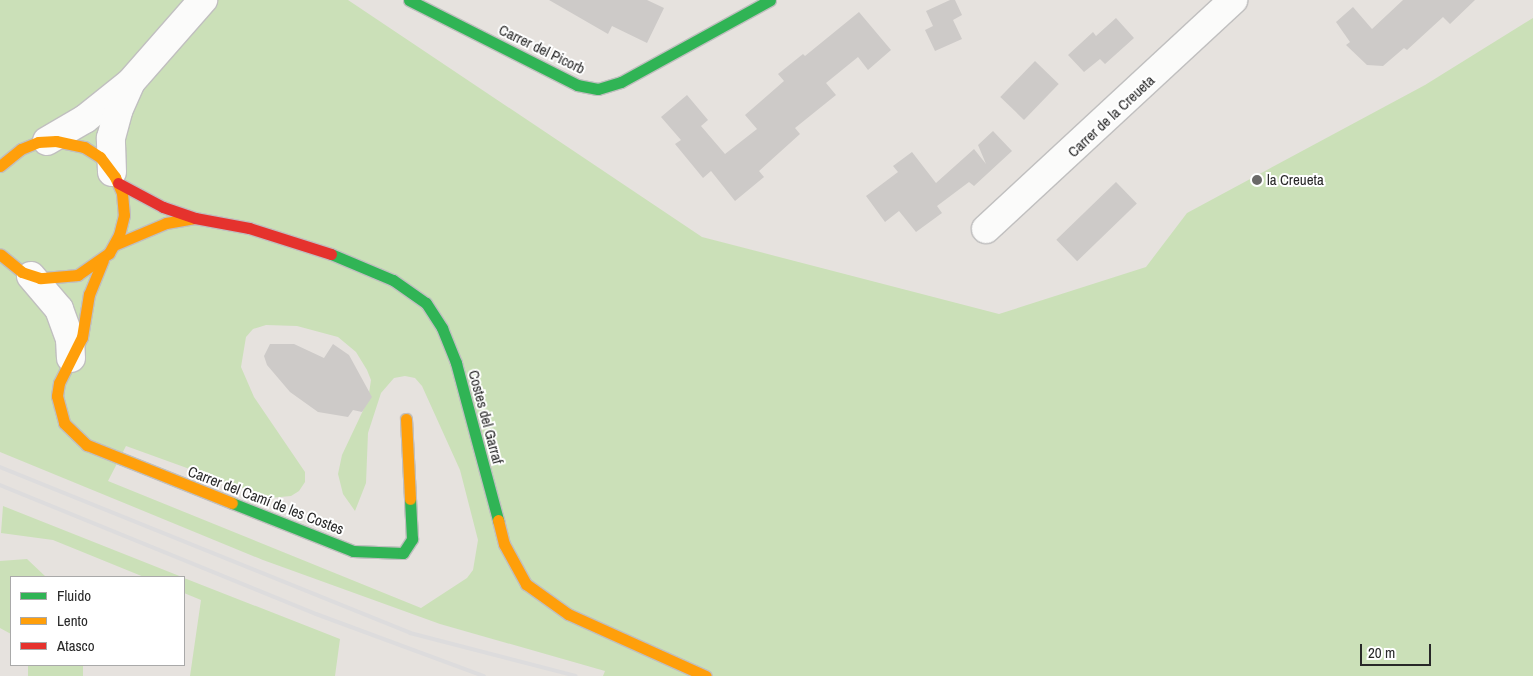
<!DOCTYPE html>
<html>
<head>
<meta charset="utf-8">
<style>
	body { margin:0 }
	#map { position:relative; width:1533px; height:676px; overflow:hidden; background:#e6e2de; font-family:"Archivo Narrow",sans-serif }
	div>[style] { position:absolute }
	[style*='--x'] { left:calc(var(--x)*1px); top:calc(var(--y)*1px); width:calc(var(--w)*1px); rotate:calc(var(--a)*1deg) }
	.green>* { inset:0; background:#cbe0b8; transform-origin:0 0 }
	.building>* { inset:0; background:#cdcac8; transform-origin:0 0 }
	.roads { filter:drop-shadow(1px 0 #c0bfbf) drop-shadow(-1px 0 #c0bfbf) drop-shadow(0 1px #c0bfbf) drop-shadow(0 -1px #c0bfbf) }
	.street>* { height:28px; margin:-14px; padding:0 14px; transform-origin:14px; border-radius:14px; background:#fbfbfa }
	.fast>* { height:11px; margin:-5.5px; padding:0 5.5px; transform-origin:5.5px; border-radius:5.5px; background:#30b455 }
	.slow>* { height:11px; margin:-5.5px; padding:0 5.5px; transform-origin:5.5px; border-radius:5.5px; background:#ff9f0a }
	.jam>* { height:11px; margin:-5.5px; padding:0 5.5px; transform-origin:5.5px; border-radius:5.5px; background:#e5322d }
	.rail>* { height:4px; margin:-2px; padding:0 2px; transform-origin:2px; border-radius:2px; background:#dddcdd }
	.dots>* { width:14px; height:14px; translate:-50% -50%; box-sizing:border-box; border:2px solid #fff; border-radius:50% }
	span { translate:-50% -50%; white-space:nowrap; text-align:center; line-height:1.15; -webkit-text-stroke:4px #fff; paint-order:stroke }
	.street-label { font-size:15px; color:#282828 }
	.poi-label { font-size:15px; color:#282828 }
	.left { translate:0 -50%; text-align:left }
	.legend { position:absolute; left:10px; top:576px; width:175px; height:90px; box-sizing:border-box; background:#fff; border:1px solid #a9a9a9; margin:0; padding:6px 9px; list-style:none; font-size:15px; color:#282828 }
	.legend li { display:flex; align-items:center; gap:10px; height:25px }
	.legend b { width:25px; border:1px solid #a9a9a9 }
	.scale { position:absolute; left:1360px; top:644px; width:71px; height:22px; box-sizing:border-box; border:2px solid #282828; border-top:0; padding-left:6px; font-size:15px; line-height:18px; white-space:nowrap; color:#282828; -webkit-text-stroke:4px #fff; paint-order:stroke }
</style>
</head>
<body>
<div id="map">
	<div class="green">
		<div style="clip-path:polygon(evenodd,0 0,348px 0,702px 237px,999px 314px,1146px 267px,1187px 213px,1425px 85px,1533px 18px,1533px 676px,603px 676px,605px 671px,440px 624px,263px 560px,0 452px,0 0,266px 325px,297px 326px,338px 337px,356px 352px,367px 370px,371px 380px,368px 400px,342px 455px,338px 474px,343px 494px,355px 511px,366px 483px,368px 433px,381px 393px,394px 378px,405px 376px,415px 378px,422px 386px,460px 470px,478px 540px,473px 570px,467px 578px,421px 608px,108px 481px,126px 446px,270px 498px,291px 496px,299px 491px,305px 482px,305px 472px,254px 397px,241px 367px,246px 337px,253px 329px,266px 325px)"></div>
		<div style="clip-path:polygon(3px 506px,182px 577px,144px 577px,53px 540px,1px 533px)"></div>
		<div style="clip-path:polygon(27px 559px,46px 577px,11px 577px,11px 634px,0 628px,0 561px)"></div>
		<div style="clip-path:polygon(184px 578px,340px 639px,335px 676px,190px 676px,201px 600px,184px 593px)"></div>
		<div style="left:28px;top:665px;width:55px;height:11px"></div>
	</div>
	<div class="building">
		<div style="clip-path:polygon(549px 0,647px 0,664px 8px,647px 43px,612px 26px,608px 34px)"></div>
		<div style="clip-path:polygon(950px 0,955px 0,962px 15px,953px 20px,962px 39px,935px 51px,925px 30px,933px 26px,926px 11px)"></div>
		<div style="clip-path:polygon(1403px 0,1475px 0,1450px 24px,1443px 17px,1407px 50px,1404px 48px,1383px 66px,1367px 65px,1346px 45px,1350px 42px,1336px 22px,1353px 7px,1372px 29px)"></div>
		<div style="clip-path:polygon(859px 12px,891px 50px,868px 70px,858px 57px,826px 83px,836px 95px,795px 128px,800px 134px,759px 171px,764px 177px,735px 201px,711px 171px,703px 178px,675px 144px,681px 140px,661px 117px,687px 95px,708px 120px,701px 126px,725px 154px,757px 129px,745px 115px,784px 81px,778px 74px,803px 54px,805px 56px)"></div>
		<div style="clip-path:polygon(1116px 18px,1134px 38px,1105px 64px,1100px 59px,1084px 72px,1068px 55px,1093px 32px,1096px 36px)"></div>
		<div style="left:1035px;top:61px;width:33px;height:50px;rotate:44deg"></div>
		<div style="clip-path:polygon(993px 131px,1012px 151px,974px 186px,969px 182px,937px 206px,942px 213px,916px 232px,899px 211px,885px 222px,866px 196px,898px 172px,893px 166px,912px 152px,936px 183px,974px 149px,986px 164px,978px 145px)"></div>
		<div style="left:1116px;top:182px;width:30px;height:83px;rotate:46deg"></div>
		<div style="clip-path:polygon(270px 344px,294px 344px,324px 358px,333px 344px,349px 355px,372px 397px,362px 412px,353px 410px,348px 417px,318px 412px,290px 392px,267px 365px,264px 356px)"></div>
	</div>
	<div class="roads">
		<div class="street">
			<div style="--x:47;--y:141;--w:44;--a:-30.1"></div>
			<div style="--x:85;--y:119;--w:58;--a:-38.7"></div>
			<div style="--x:130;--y:83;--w:111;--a:-48.7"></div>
			<div style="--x:112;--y:172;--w:34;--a:-92"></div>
			<div style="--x:111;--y:138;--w:28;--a:-75"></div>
			<div style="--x:118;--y:111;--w:30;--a:-66"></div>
			<div style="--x:986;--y:229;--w:337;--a:-42.8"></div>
			<div style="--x:31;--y:276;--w:43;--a:49.7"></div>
			<div style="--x:59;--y:309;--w:32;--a:70"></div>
			<div style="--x:70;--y:339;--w:19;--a:87"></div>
		</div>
		<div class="fast">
			<div style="--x:409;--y:0;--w:188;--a:26.8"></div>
			<div style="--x:577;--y:85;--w:21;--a:11"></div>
			<div style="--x:598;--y:89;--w:24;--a:-17"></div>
			<div style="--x:621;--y:82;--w:170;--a:-28.8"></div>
			<div style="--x:331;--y:254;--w:67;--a:22.8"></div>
			<div style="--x:393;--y:280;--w:40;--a:34.9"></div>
			<div style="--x:426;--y:303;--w:30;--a:57"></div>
			<div style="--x:442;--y:328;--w:38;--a:68"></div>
			<div style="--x:456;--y:363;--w:163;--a:75"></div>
			<div style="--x:232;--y:503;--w:130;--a:21.6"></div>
			<div style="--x:353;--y:551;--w:50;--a:2.3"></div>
			<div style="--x:403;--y:553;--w:17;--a:-57"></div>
			<div style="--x:412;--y:539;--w:40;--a:-92.9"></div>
		</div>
		<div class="slow">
			<div style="--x:0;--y:166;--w:27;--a:-39"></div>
			<div style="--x:21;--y:149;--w:18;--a:-22"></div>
			<div style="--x:38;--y:142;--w:18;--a:-3"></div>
			<div style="--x:56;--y:141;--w:29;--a:12"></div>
			<div style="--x:84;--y:147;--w:19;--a:32"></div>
			<div style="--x:100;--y:157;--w:25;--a:53"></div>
			<div style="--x:115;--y:177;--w:17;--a:66"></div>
			<div style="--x:122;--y:193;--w:22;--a:85"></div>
			<div style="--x:124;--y:215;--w:21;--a:104"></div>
			<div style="--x:119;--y:235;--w:21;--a:119"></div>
			<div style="--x:109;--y:253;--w:38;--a:145"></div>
			<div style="--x:78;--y:275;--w:38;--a:175"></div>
			<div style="--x:40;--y:278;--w:19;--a:-162"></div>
			<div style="--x:22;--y:272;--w:28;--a:-141"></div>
			<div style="--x:114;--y:245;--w:56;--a:-22.9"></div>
			<div style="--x:166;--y:223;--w:29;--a:-10"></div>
			<div style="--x:103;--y:260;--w:37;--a:112"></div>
			<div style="--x:89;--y:294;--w:44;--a:99.2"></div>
			<div style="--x:82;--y:337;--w:51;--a:116.6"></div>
			<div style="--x:59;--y:383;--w:13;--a:99"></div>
			<div style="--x:57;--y:396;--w:28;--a:75"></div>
			<div style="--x:64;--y:423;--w:32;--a:44"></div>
			<div style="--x:87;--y:445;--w:156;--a:21.8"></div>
			<div style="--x:406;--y:419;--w:80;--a:87.1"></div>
			<div style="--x:498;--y:520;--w:25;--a:76"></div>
			<div style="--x:504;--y:544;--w:46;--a:61.2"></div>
			<div style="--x:526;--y:584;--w:52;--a:35.5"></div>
			<div style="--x:568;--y:614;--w:151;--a:24.2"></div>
		</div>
		<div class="jam">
			<div style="--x:118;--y:183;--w:51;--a:28.1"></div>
			<div style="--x:163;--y:207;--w:34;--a:19"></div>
			<div style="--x:195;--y:218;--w:55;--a:10.5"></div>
			<div style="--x:249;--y:228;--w:86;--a:17.6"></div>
		</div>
	</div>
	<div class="rail">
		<div style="--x:0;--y:467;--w:442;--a:22"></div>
		<div style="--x:410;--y:633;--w:171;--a:14.5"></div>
		<div style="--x:0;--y:485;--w:341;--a:22.2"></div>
		<div style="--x:316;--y:614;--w:179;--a:20.3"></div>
	</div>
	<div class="dots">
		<div style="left:1257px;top:180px;background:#6a6968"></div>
	</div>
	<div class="street-label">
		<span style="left:542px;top:49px;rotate:26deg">Carrer del Picorb</span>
		<span style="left:1111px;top:116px;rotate:-43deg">Carrer de la Creueta</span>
		<span style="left:486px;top:417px;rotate:75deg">Costes del Garraf</span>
		<span style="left:266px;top:500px;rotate:21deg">Carrer del Camí de les Costes</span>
	</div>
	<div class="poi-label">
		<span class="left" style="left:1267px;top:180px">la Creueta</span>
	</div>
	<ul class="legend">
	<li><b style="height:6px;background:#30b455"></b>Fluido</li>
	<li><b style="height:6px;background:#ff9f0a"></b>Lento</li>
	<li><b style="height:6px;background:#e5322d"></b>Atasco</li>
	</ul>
	<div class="scale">20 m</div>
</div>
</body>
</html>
